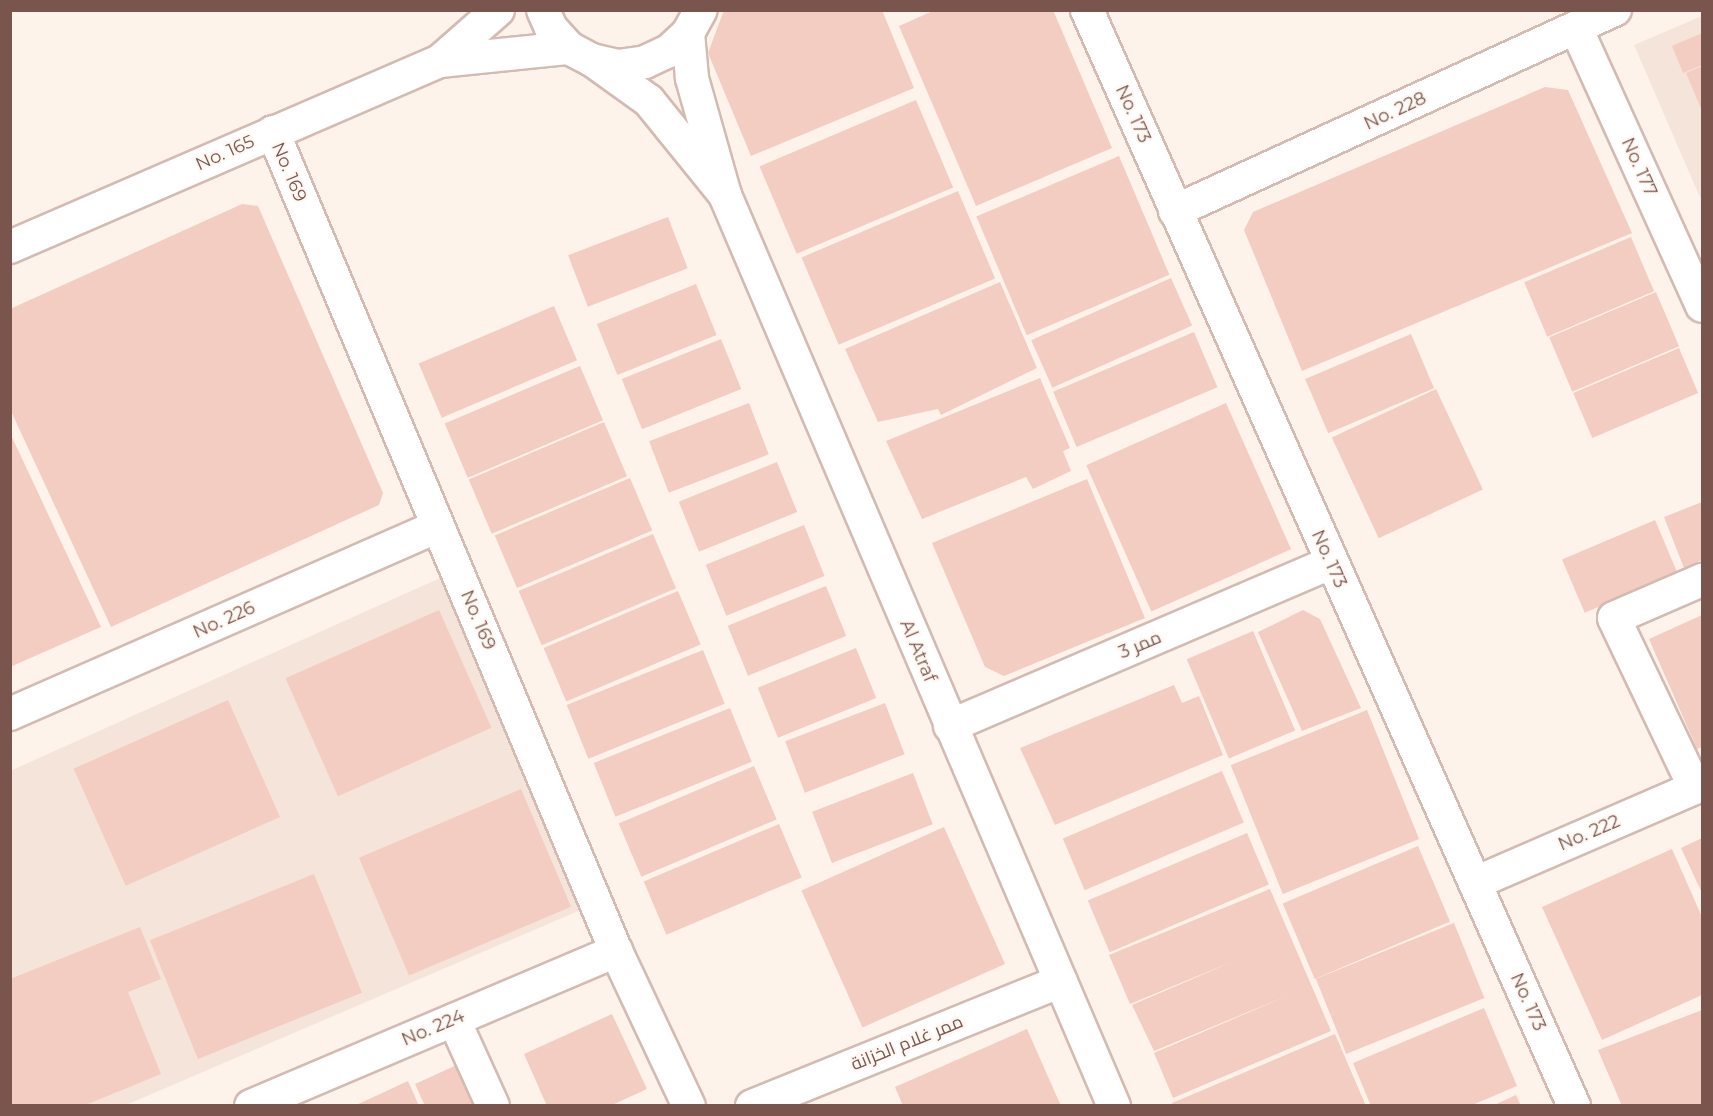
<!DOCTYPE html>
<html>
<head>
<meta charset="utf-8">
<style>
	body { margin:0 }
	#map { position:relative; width:1713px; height:1116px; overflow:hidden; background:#fdf3eb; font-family:Montserrat,Cairo,sans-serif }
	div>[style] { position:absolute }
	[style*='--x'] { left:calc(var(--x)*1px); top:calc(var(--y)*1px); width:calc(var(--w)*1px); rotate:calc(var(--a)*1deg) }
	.residential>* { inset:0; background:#f5e4d9 }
	.building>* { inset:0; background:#f3cdc2; transform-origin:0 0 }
	.roads { filter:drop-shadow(2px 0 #d3bbb2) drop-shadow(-2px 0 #d3bbb2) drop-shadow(0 2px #d3bbb2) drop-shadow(0 -2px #d3bbb2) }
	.street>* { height:32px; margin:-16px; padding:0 16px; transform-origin:16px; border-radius:16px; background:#fff }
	span { translate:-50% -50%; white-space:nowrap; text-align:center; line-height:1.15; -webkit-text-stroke:4.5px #fff8f2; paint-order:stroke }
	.street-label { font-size:18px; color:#79554d }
	.frame { position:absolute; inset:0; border:12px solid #79554d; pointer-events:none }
</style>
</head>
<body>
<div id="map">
	<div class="residential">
		<div style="clip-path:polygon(1702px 16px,1702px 202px,1634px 45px)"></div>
		<div style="clip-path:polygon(440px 578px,583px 909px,126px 1105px,11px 1105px,10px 771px)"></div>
	</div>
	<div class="building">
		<div style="clip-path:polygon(724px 10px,882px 10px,914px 88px,751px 156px,708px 53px)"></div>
		<div style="clip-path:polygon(935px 10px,1053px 10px,1112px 148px,976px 206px,899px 26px)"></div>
		<div style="clip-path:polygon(1702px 33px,1702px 65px,1683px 73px,1672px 46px)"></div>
		<div style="clip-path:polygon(1702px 66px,1702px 111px,1686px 73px)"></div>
		<div style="clip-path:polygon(1545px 87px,1568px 90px,1632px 233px,1302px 371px,1244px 230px,1253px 212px)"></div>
		<div style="left:916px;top:100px;width:95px;height:170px;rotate:67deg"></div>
		<div style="left:1119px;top:156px;width:129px;height:155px;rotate:67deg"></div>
		<div style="left:958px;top:191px;width:95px;height:170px;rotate:67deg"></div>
		<div style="clip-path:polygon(242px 204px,258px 206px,383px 493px,379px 505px,111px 627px,10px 409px,10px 309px)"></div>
		<div style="left:668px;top:217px;width:55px;height:107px;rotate:69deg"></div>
		<div style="left:1631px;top:237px;width:59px;height:116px;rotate:67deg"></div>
		<div style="left:1171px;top:278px;width:52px;height:153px;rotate:66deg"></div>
		<div style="clip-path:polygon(1000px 282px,1037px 368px,941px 415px,938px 409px,878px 422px,845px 349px)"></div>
		<div style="left:696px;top:284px;width:55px;height:107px;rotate:68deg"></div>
		<div style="left:1656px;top:292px;width:59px;height:116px;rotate:67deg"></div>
		<div style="left:554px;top:306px;width:59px;height:147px;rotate:67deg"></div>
		<div style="left:1194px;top:332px;width:60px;height:153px;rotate:67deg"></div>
		<div style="left:1411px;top:334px;width:59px;height:115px;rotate:67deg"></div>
		<div style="left:721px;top:339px;width:54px;height:107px;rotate:68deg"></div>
		<div style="left:1679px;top:348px;width:49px;height:115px;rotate:67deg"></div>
		<div style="left:580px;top:366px;width:59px;height:147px;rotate:67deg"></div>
		<div style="clip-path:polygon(1040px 378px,1070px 448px,1063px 451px,1071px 471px,1033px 489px,1026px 477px,922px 519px,886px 441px)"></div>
		<div style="left:1436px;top:389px;width:111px;height:115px;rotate:65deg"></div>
		<div style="left:749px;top:403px;width:55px;height:107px;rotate:69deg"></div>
		<div style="left:1226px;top:403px;width:160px;height:153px;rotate:66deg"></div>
		<div style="left:604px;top:422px;width:59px;height:147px;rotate:67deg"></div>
		<div style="clip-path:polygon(10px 433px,101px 627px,10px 667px)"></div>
		<div style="left:777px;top:462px;width:54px;height:106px;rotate:68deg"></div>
		<div style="left:630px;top:478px;width:57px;height:147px;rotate:67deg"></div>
		<div style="clip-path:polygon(1087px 479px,1145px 618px,1004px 676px,985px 667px,932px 543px)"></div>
		<div style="clip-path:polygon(1702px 502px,1702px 560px,1684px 568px,1664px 517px)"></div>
		<div style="left:1655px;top:520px;width:58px;height:101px;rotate:67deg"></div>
		<div style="left:804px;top:525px;width:55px;height:106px;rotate:68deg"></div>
		<div style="left:653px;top:534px;width:59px;height:146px;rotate:67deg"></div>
		<div style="left:826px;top:586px;width:54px;height:106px;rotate:68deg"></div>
		<div style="left:678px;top:591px;width:58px;height:146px;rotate:67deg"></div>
		<div style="left:439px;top:610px;width:129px;height:168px;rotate:66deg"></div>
		<div style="clip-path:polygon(1303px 610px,1320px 619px,1361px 708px,1302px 731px,1258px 632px)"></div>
		<div style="clip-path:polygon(1702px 615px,1702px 747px,1697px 749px,1649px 639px)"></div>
		<div style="left:1253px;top:631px;width:108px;height:72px;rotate:67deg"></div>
		<div style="left:856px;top:648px;width:54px;height:106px;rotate:68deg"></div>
		<div style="left:703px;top:650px;width:58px;height:147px;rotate:68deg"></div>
		<div style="clip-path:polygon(1174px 685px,1182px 703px,1199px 696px,1223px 755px,1055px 825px,1020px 748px)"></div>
		<div style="left:228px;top:700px;width:128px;height:169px;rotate:66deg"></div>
		<div style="left:885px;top:703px;width:55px;height:107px;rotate:69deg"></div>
		<div style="left:730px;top:708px;width:58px;height:147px;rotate:68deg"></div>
		<div style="left:1367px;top:710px;width:139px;height:147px;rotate:68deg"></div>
		<div style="left:754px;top:766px;width:58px;height:147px;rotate:67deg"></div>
		<div style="left:1222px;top:771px;width:56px;height:173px;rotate:67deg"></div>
		<div style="left:913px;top:773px;width:55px;height:108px;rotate:69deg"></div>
		<div style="left:521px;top:789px;width:128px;height:176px;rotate:67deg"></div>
		<div style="left:779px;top:824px;width:58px;height:147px;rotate:67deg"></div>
		<div style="left:944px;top:827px;width:150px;height:156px;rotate:66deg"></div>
		<div style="left:1247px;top:833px;width:56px;height:173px;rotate:67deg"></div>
		<div style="clip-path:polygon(1702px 838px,1702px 893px,1681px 848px)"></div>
		<div style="left:1418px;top:846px;width:82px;height:147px;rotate:67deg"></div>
		<div style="clip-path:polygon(1672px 849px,1702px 917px,1702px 995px,1602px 1040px,1542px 907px)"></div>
		<div style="left:314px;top:874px;width:128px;height:177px;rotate:68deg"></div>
		<div style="clip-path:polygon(1270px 889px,1331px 1031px,1173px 1098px,1154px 1053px,1289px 995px,1154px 1051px,1132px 1005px,1234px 961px,1130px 1004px,1109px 955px)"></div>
		<div style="left:1454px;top:923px;width:81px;height:149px;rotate:68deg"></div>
		<div style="clip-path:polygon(140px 927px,161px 979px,128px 992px,161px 1074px,83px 1106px,10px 1106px,10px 979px)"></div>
		<div style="clip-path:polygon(1484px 1008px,1517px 1086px,1470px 1106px,1371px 1106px,1353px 1063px)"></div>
		<div style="clip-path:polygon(1702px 1010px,1702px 1106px,1622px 1106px,1598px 1050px)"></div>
		<div style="clip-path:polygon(612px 1014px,647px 1089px,610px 1106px,547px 1106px,524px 1054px)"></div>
		<div style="clip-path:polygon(1027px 1029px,1061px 1106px,903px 1106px,895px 1087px)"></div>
		<div style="clip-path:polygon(1335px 1034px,1366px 1106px,1173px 1106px,1172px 1103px)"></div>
		<div style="clip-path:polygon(461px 1063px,480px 1106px,425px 1106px,415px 1084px)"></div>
		<div style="clip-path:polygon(408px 1081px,419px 1106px,354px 1106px)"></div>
		<div style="clip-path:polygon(1516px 1095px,1521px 1106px,1492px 1106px)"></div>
	</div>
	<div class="roads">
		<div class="street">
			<div style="--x:498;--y:10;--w:77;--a:138.7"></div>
			<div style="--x:440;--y:61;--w:130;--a:-5.8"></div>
			<div style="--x:543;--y:10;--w:20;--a:66"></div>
			<div style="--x:551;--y:28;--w:27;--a:48"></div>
			<div style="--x:569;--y:48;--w:26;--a:28"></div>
			<div style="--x:592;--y:60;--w:27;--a:13"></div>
			<div style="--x:618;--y:66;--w:27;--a:-8"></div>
			<div style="--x:645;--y:62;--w:26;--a:-25"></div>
			<div style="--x:669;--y:51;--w:26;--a:-43"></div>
			<div style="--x:688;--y:33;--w:26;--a:-61"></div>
			<div style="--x:1087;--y:10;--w:1199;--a:66.04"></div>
			<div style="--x:1576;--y:28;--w:305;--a:65.6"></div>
			<div style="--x:592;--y:60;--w:70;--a:35.7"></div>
			<div style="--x:649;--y:101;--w:121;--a:51"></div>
			<div style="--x:725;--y:195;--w:122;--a:-105.8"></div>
			<div style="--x:692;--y:78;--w:45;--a:-95.1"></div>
			<div style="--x:273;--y:132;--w:888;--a:67.28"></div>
			<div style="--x:616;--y:951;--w:171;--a:64.8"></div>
			<div style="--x:725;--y:195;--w:991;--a:66.88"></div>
			<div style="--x:1175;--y:211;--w:484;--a:-24.6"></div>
			<div style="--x:10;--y:247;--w:469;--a:-23.4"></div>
			<div style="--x:10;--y:714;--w:467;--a:-23.7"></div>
			<div style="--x:950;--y:726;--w:413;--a:-23.2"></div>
			<div style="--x:1695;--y:788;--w:188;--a:-115.5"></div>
			<div style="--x:1614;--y:618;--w:96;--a:-23.4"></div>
			<div style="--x:1475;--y:883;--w:247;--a:-23.4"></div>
			<div style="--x:454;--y:1020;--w:94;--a:65.6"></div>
			<div style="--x:251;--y:1106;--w:397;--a:-23"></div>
			<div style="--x:752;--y:1106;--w:333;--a:-22"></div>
		</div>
	</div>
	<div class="street-label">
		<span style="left:1395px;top:111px;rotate:-25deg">No. 228</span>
		<span style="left:1133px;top:114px;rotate:66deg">No. 173</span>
		<span style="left:225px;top:153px;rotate:-24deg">No. 165</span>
		<span style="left:1639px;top:167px;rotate:66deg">No. 177</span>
		<span style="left:289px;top:172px;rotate:67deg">No. 169</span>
		<span style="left:1329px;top:559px;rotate:66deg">No. 173</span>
		<span style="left:224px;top:620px;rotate:-24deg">No. 226</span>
		<span style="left:478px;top:620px;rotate:67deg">No. 169</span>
		<span style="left:1140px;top:645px;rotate:-23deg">ممر 3</span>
		<span style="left:918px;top:651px;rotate:67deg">Al Atraf</span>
		<span style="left:1589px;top:833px;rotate:-23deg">No. 222</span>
		<span style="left:1528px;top:1002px;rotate:66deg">No. 173</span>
		<span style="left:433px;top:1028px;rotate:-23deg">No. 224</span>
		<span style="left:907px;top:1043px;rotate:-22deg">ممر غلام الخزانة</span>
	</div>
	<div class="frame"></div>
</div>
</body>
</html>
